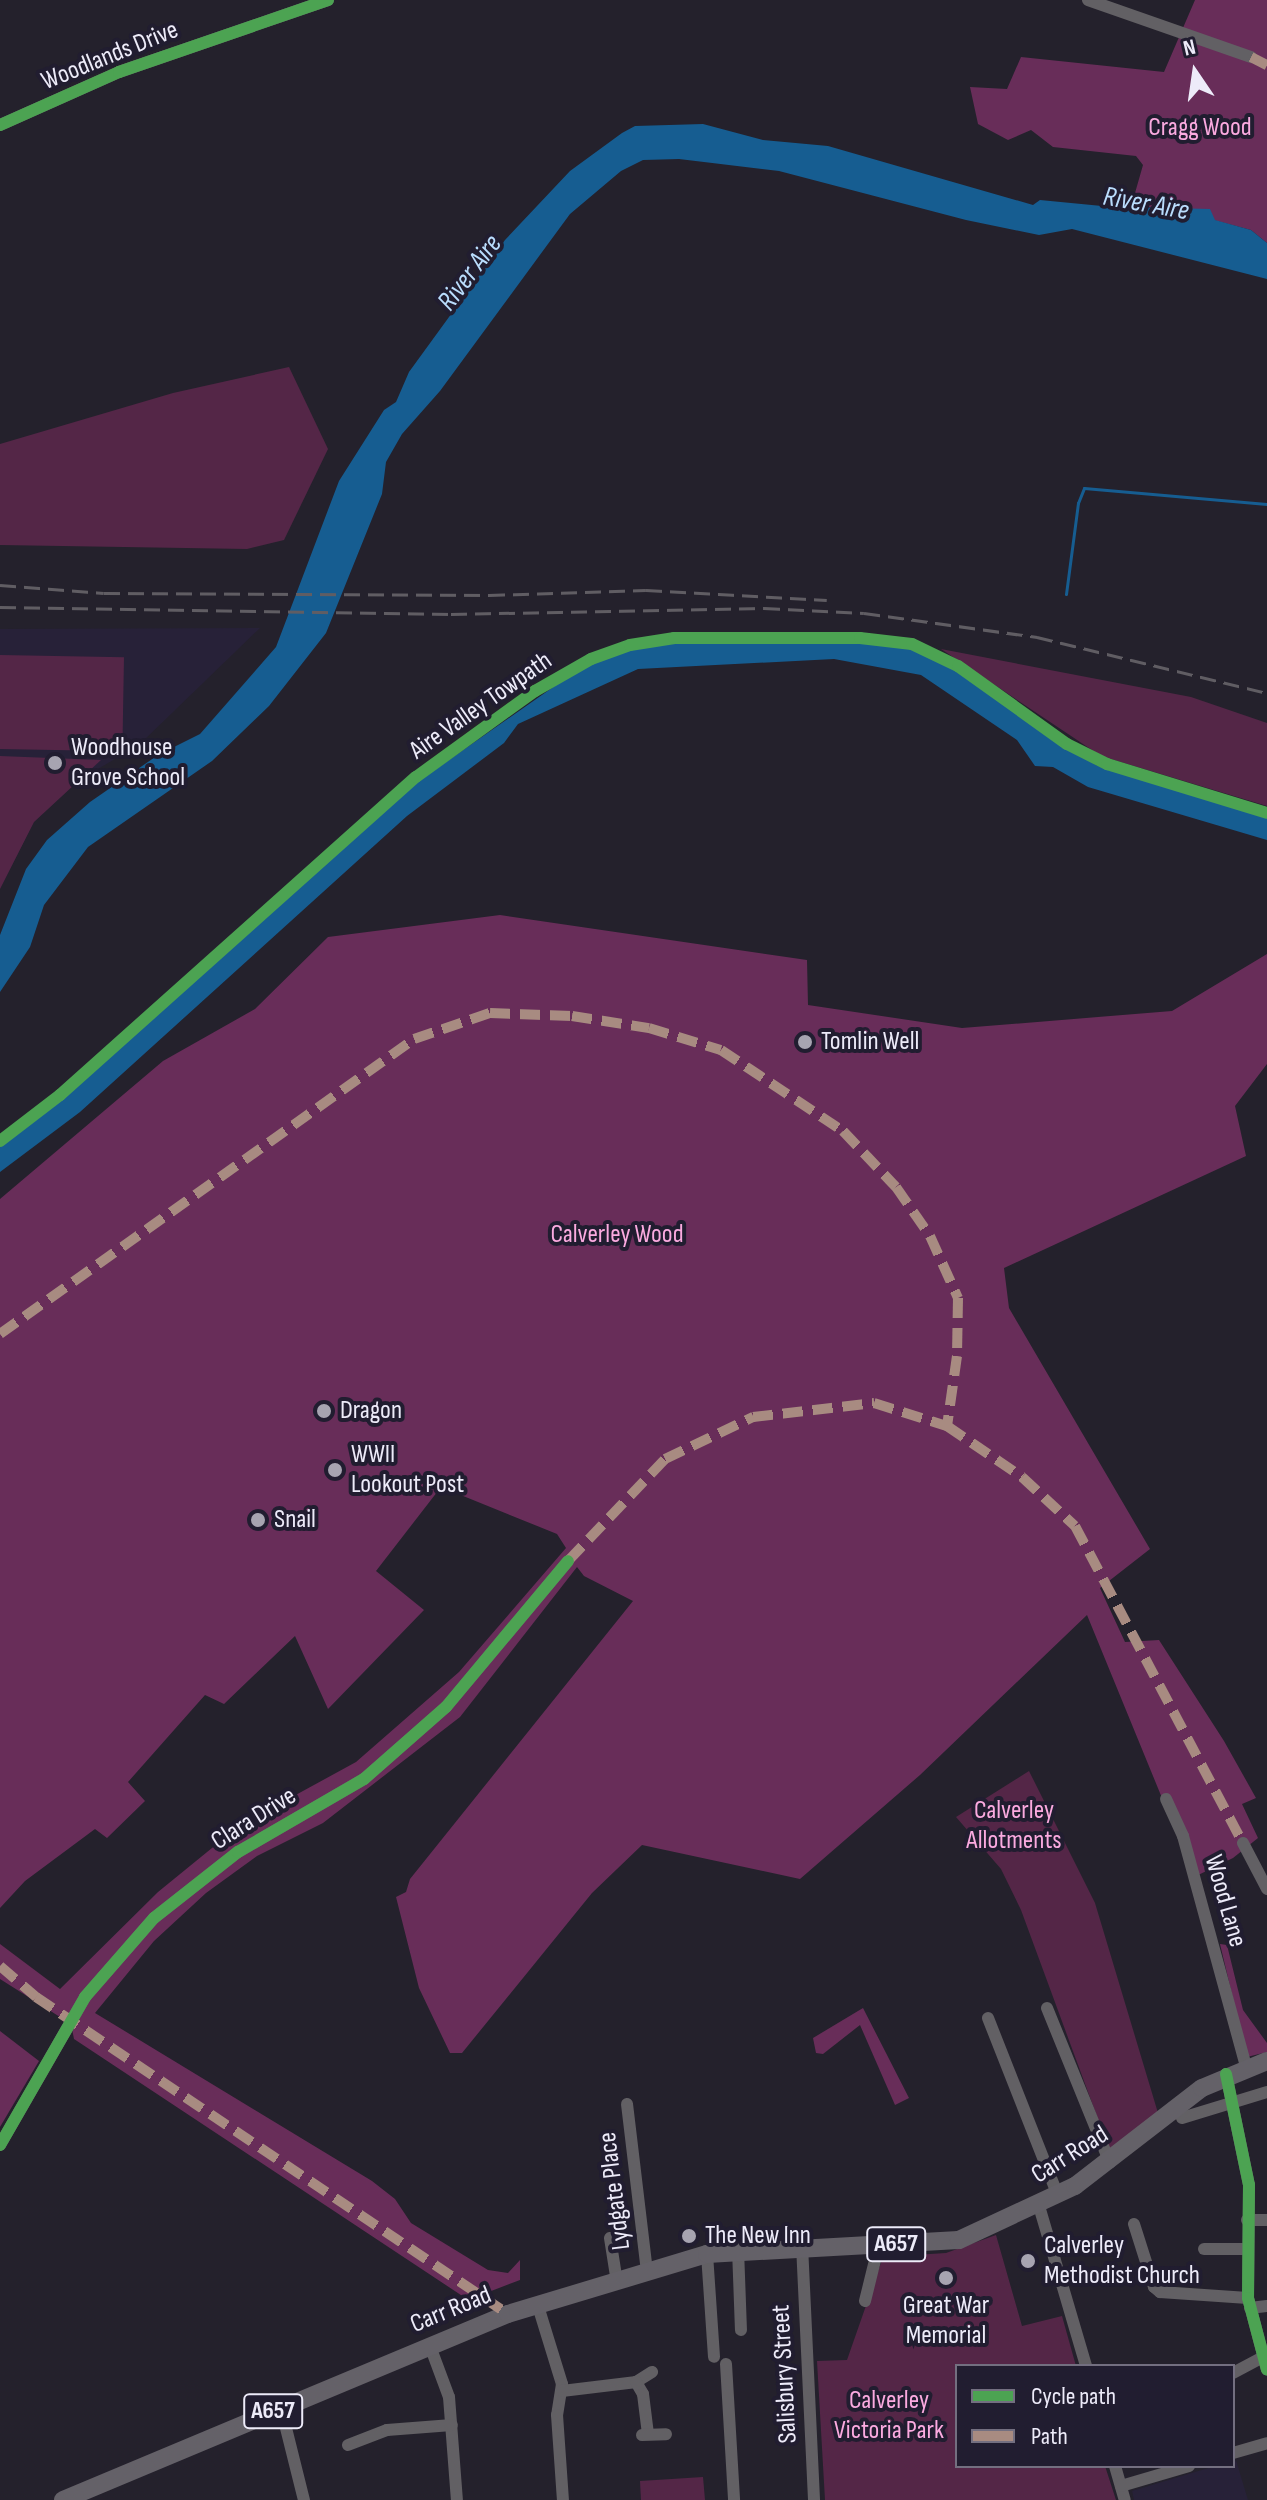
<!DOCTYPE html>
<html>
<head>
<meta charset="utf-8">
<style>
	body { margin:0 }
	#map { position:relative; width:1267px; height:2500px; overflow:hidden; background:#24212c; font-family:"Sofia Sans Condensed",sans-serif }
	div>[style] { position:absolute }
	[style*='--x'] { left:calc(var(--x)*1px); top:calc(var(--y)*1px); width:calc(var(--w)*1px); rotate:calc(var(--a)*1deg) }
	.built>* { inset:0; background:#272138 }
	.green>* { inset:0; background:#542647; transform-origin:0 0 }
	.forest>* { inset:0; background:#682d59 }
	.water>* { inset:0; background:#165d91 }
	.stream>* { height:3px; margin:-1.5px; padding:0 1.5px; transform-origin:1.5px; border-radius:1.5px; background:#165d91 }
	.minor>* { height:12px; margin:-6px; padding:0 6px; transform-origin:6px; border-radius:6px; background:#626064 }
	.primary>* { height:18px; margin:-9px; padding:0 9px; transform-origin:9px; border-radius:9px; background:#646168 }
	.rail>* { height:3px; margin-top:-1.5px; transform-origin:0; background:repeating-linear-gradient(90deg,#605d63 0 16px,transparent 0 24px) }
	.quiet>* { height:10px; margin-top:-5px; transform-origin:0; background:repeating-linear-gradient(90deg,#a88b81 0 20px,transparent 0 30px) }
	.cycleway>* { height:12px; margin:-6px; padding:0 6px; transform-origin:6px; border-radius:6px; background:#4ca352 }
	.dots>* { width:22px; height:22px; translate:-50% -50%; box-sizing:border-box; border:4px solid #211d30; border-radius:50% }
	span { translate:-50% -50%; white-space:nowrap; text-align:center; line-height:1.15; -webkit-text-stroke:8px #211d30; paint-order:stroke }
	.shield-label span { padding:2px 6px; background:#211d30; border:2px solid; border-radius:6px; -webkit-text-stroke-width:0 }
	.shield-label { font-size:24px; color:#edebf9; font-weight:700 }
	.street-label { font-size:26px; color:#edebf9 }
	.park-label { font-size:26px; color:#fbaae0 }
	.poi-label { font-size:26px; color:#edebf9 }
	.left { translate:0 -50%; text-align:left }
	.water-label { font-size:28px; color:#baddfd; font-style:italic }
	.legend { position:absolute; left:955px; top:2364px; width:280px; height:104px; box-sizing:border-box; background:#211d30; border:2px solid #736f80; margin:0; padding:10px 14px; list-style:none; font-size:24px; color:#edebf9 }
	.legend li { display:flex; align-items:center; gap:16px; height:40px }
	.legend b { width:40px; border:2px solid #736f80 }
	.north { position:absolute; left:1155px; top:32px; width:80px; height:80px; -webkit-text-stroke:6px #211d30; paint-order:stroke; rotate:347deg; font-size:22px; font-weight:700; line-height:32px; text-align:center; color:#edebf9 }
	.north::after { content:''; display:block; margin:auto; width:28px; height:36px; background:#edebf9; clip-path:polygon(50% 0,100% 100%,50% 72%,0 100%) }
</style>
</head>
<body>
<div id="map">
	<div class="built">
		<div style="clip-path:polygon(260px 628px,139px 745px,79px 780px,34px 822px,0 889px,0 629px)"></div>
		<div style="clip-path:polygon(1236px 2460px,1248px 2500px,1134px 2500px,1132px 2491px,1215px 2466px,1233px 2466px)"></div>
	</div>
	<div class="green">
		<div style="clip-path:polygon(289px 367px,328px 449px,284px 540px,247px 549px,0 545px,0 444px,173px 393px)"></div>
		<div style="clip-path:polygon(941px 649px,1191px 697px,1267px 723px,1267px 806px,1101px 756px)"></div>
		<div style="left:0;top:655px;width:124px;height:94px;rotate:1deg"></div>
		<div style="clip-path:polygon(0 756px,101px 760px,34px 822px,0 889px)"></div>
		<div style="clip-path:polygon(1029px 1771px,1095px 1903px,1158px 2113px,1109px 2149px,1021px 1910px,1001px 1869px,956px 1817px)"></div>
		<div style="clip-path:polygon(996px 2235px,1022px 2326px,1062px 2316px,1076px 2366px,957px 2366px,957px 2466px,1105px 2466px,1116px 2500px,825px 2500px,817px 2361px,847px 2360px,883px 2257px,946px 2253px)"></div>
		<div style="clip-path:polygon(703px 2477px,705px 2500px,641px 2500px,640px 2481px)"></div>
	</div>
	<div class="forest">
		<div style="clip-path:polygon(1195px 0,1267px 0,1267px 243px,1251px 230px,1164px 207px,1131px 207px,1143px 165px,1136px 156px,1053px 147px,1031px 130px,1008px 140px,978px 124px,970px 87px,1007px 89px,1021px 57px,1164px 72px)"></div>
		<div style="clip-path:polygon(500px 915px,807px 960px,808px 1005px,962px 1028px,1172px 1011px,1267px 954px,1267px 1064px,1235px 1106px,1246px 1156px,1004px 1268px,1009px 1308px,1150px 1549px,1100px 1588px,1125px 1642px,1159px 1640px,1224px 1741px,1256px 1798px,1242px 1804px,1258px 1838px,1233px 1858px,1190px 1879px,1178px 1837px,1087px 1615px,920px 1775px,800px 1879px,642px 1845px,592px 1893px,462px 2053px,450px 2053px,419px 1988px,396px 1897px,406px 1892px,410px 1879px,633px 1601px,584px 1576px,577px 1567px,460px 1717px,323px 1823px,257px 1856px,206px 1893px,154px 1941px,95px 2013px,372px 2181px,395px 2199px,411px 2223px,488px 2270px,508px 2273px,520px 2260px,520px 2280px,478px 2296px,476px 2305px,74px 2039px,71px 2024px,0 1979px,0 1944px,60px 1989px,158px 1892px,239px 1826px,356px 1762px,459px 1672px,566px 1548px,557px 1534px,441px 1487px,376px 1571px,424px 1610px,328px 1709px,295px 1636px,224px 1704px,205px 1695px,128px 1782px,145px 1801px,107px 1838px,95px 1829px,25px 1881px,0 1908px,0 1199px,163px 1061px,255px 1009px,328px 937px)"></div>
		<div style="clip-path:polygon(1220px 1944px,1227px 1945px,1243px 2010px,1267px 2043px,1267px 2052px,1247px 2057px)"></div>
		<div style="clip-path:polygon(863px 2008px,909px 2098px,895px 2105px,860px 2025px,823px 2054px,816px 2053px,813px 2038px)"></div>
		<div style="clip-path:polygon(0 2031px,39px 2061px,0 2127px)"></div>
	</div>
	<div class="water">
		<div style="clip-path:polygon(703px 124px,763px 140px,828px 146px,1033px 205px,1040px 200px,1102px 206px,1107px 200px,1131px 207px,1210px 209px,1215px 220px,1251px 230px,1267px 243px,1267px 279px,1072px 229px,1039px 235px,966px 220px,779px 171px,679px 159px,643px 160px,621px 171px,570px 214px,440px 391px,402px 434px,386px 462px,382px 494px,326px 633px,269px 706px,212px 761px,88px 847px,44px 905px,30px 947px,0 992px,0 935px,26px 869px,47px 840px,90px 802px,158px 755px,200px 734px,276px 647px,339px 481px,384px 410px,396px 402px,409px 372px,505px 240px,570px 171px,622px 133px,635px 126px)"></div>
		<div style="clip-path:polygon(690px 641px,872px 642px,920px 650px,958px 669px,1096px 765px,1267px 817px,1267px 840px,1088px 787px,1053px 767px,1035px 766px,1017px 740px,921px 675px,834px 659px,638px 669px,518px 724px,504px 743px,407px 816px,80px 1112px,0 1172px,0 1145px,67px 1094px,406px 790px,579px 669px,649px 643px)"></div>
	</div>
	<div class="stream">
		<div style="--x:1066;--y:594;--w:92;--a:-82.5"></div>
		<div style="--x:1078;--y:503;--w:16;--a:-68"></div>
		<div style="--x:1084;--y:488;--w:184;--a:5"></div>
	</div>
	<div class="minor">
		<div style="--x:1088;--y:0;--w:173;--a:19.3"></div>
		<div style="--x:0;--y:125;--w:130;--a:-24"></div>
		<div style="--x:119;--y:72;--w:221;--a:-19"></div>
		<div style="--x:1166;--y:1799;--w:41;--a:65.3"></div>
		<div style="--x:1183;--y:1836;--w:238;--a:74.7"></div>
		<div style="--x:1243;--y:1843;--w:52;--a:62.4"></div>
		<div style="--x:1047;--y:2008;--w:167;--a:67.9"></div>
		<div style="--x:988;--y:2018;--w:191;--a:68.5"></div>
		<div style="--x:1226;--y:2074;--w:113;--a:78.3"></div>
		<div style="--x:1249;--y:2185;--w:113;--a:90.5"></div>
		<div style="--x:1248;--y:2298;--w:74;--a:75.2"></div>
		<div style="--x:627;--y:2104;--w:169;--a:83.2"></div>
		<div style="--x:1182;--y:2118;--w:89;--a:-17"></div>
		<div style="--x:0;--y:2145;--w:171;--a:-60.1"></div>
		<div style="--x:85;--y:1997;--w:105;--a:-48.9"></div>
		<div style="--x:154;--y:1918;--w:107;--a:-38.2"></div>
		<div style="--x:238;--y:1852;--w:146;--a:-30.1"></div>
		<div style="--x:364;--y:1779;--w:109;--a:-41.3"></div>
		<div style="--x:446;--y:1707;--w:190;--a:-50.1"></div>
		<div style="--x:1039;--y:2206;--w:167;--a:73.6"></div>
		<div style="--x:1247;--y:2220;--w:20;--a:0"></div>
		<div style="--x:1134;--y:2224;--w:66;--a:72.4"></div>
		<div style="--x:1154;--y:2287;--w:8;--a:40"></div>
		<div style="--x:1160;--y:2292;--w:88;--a:3.9"></div>
		<div style="--x:610;--y:2238;--w:45;--a:81"></div>
		<div style="--x:802;--y:2245;--w:255;--a:87.3"></div>
		<div style="--x:738;--y:2249;--w:81;--a:87.9"></div>
		<div style="--x:1204;--y:2249;--w:42;--a:0"></div>
		<div style="--x:707;--y:2254;--w:103;--a:86.1"></div>
		<div style="--x:865;--y:2301;--w:59;--a:-76.2"></div>
		<div style="--x:538;--y:2306;--w:82;--a:72.9"></div>
		<div style="--x:562;--y:2384;--w:31;--a:99"></div>
		<div style="--x:557;--y:2415;--w:85;--a:86"></div>
		<div style="--x:1250;--y:2308;--w:17;--a:-7"></div>
		<div style="--x:430;--y:2346;--w:54;--a:69.6"></div>
		<div style="--x:449;--y:2397;--w:103;--a:85.6"></div>
		<div style="--x:726;--y:2364;--w:136;--a:86.6"></div>
		<div style="--x:1233;--y:2373;--w:34;--a:-28"></div>
		<div style="--x:636;--y:2382;--w:19;--a:-32"></div>
		<div style="--x:562;--y:2391;--w:75;--a:-6.9"></div>
		<div style="--x:636;--y:2382;--w:14;--a:60"></div>
		<div style="--x:643;--y:2394;--w:40;--a:82.9"></div>
		<div style="--x:281;--y:2408;--w:95;--a:76"></div>
		<div style="--x:642;--y:2435;--w:24;--a:-2"></div>
		<div style="--x:348;--y:2445;--w:42;--a:-21"></div>
		<div style="--x:387;--y:2430;--w:65;--a:-4.4"></div>
		<div style="--x:1233;--y:2453;--w:35;--a:-16"></div>
		<div style="--x:1115;--y:2466;--w:35;--a:74"></div>
		<div style="--x:1121;--y:2486;--w:71;--a:-16.4"></div>
	</div>
	<div class="primary">
		<div style="--x:63;--y:2500;--w:482;--a:-22.7"></div>
		<div style="--x:508;--y:2314;--w:208;--a:-16.8"></div>
		<div style="--x:707;--y:2254;--w:252;--a:-3.2"></div>
		<div style="--x:959;--y:2240;--w:128;--a:-25"></div>
		<div style="--x:1075;--y:2186;--w:160;--a:-37.7"></div>
		<div style="--x:1202;--y:2088;--w:70;--a:-22.6"></div>
	</div>
	<div class="rail">
		<div style="--x:0;--y:585;--w:104;--a:4.4"></div>
		<div style="--x:104;--y:593;--w:385;--a:0.3"></div>
		<div style="--x:489;--y:595;--w:157;--a:-1.8"></div>
		<div style="--x:646;--y:590;--w:181;--a:3.2"></div>
		<div style="--x:0;--y:607;--w:451;--a:0.9"></div>
		<div style="--x:451;--y:614;--w:313;--a:-1.1"></div>
		<div style="--x:764;--y:608;--w:100;--a:2.9"></div>
		<div style="--x:864;--y:613;--w:175;--a:7.9"></div>
		<div style="--x:1037;--y:637;--w:237;--a:13.7"></div>
	</div>
	<div class="quiet">
		<div style="--x:1251;--y:57;--w:18;--a:27"></div>
		<div style="--x:0;--y:1334;--w:508;--a:-35.47"></div>
		<div style="--x:414;--y:1039;--w:80;--a:-18.9"></div>
		<div style="--x:490;--y:1013;--w:82;--a:2.1"></div>
		<div style="--x:572;--y:1016;--w:78;--a:8.9"></div>
		<div style="--x:649;--y:1028;--w:75;--a:17"></div>
		<div style="--x:721;--y:1050;--w:146;--a:33.6"></div>
		<div style="--x:843;--y:1131;--w:77;--a:46.6"></div>
		<div style="--x:896;--y:1187;--w:60;--a:55.2"></div>
		<div style="--x:930;--y:1236;--w:68;--a:65.7"></div>
		<div style="--x:958;--y:1298;--w:58;--a:91"></div>
		<div style="--x:957;--y:1356;--w:71;--a:98.1"></div>
		<div style="--x:947;--y:1426;--w:91;--a:34.2"></div>
		<div style="--x:1022;--y:1477;--w:72;--a:42.8"></div>
		<div style="--x:1075;--y:1526;--w:359;--a:62.1"></div>
		<div style="--x:568;--y:1561;--w:141;--a:-46.4"></div>
		<div style="--x:665;--y:1459;--w:98;--a:-25.5"></div>
		<div style="--x:753;--y:1417;--w:122;--a:-6.6"></div>
		<div style="--x:874;--y:1403;--w:77;--a:17.5"></div>
		<div style="--x:0;--y:1966;--w:48;--a:40.7"></div>
		<div style="--x:36;--y:1997;--w:569;--a:33.89"></div>
	</div>
	<div class="cycleway">
		<div style="--x:0;--y:125;--w:130;--a:-24"></div>
		<div style="--x:119;--y:72;--w:221;--a:-19"></div>
		<div style="--x:0;--y:1141;--w:76;--a:-37.5"></div>
		<div style="--x:60;--y:1095;--w:477;--a:-41.8"></div>
		<div style="--x:416;--y:777;--w:147;--a:-35.9"></div>
		<div style="--x:535;--y:691;--w:64;--a:-29.7"></div>
		<div style="--x:591;--y:659;--w:41;--a:-19.7"></div>
		<div style="--x:630;--y:645;--w:45;--a:-9"></div>
		<div style="--x:674;--y:638;--w:186;--a:0"></div>
		<div style="--x:860;--y:638;--w:52;--a:6.6"></div>
		<div style="--x:912;--y:644;--w:51;--a:25.6"></div>
		<div style="--x:958;--y:666;--w:134;--a:35.6"></div>
		<div style="--x:1067;--y:744;--w:45;--a:26.6"></div>
		<div style="--x:1107;--y:764;--w:167;--a:17"></div>
		<div style="--x:1226;--y:2074;--w:113;--a:78.3"></div>
		<div style="--x:1249;--y:2185;--w:113;--a:90.5"></div>
		<div style="--x:1248;--y:2298;--w:74;--a:75.2"></div>
		<div style="--x:0;--y:2145;--w:171;--a:-60.1"></div>
		<div style="--x:85;--y:1997;--w:105;--a:-48.9"></div>
		<div style="--x:154;--y:1918;--w:107;--a:-38.2"></div>
		<div style="--x:238;--y:1852;--w:146;--a:-30.1"></div>
		<div style="--x:364;--y:1779;--w:109;--a:-41.3"></div>
		<div style="--x:446;--y:1707;--w:190;--a:-50.1"></div>
	</div>
	<div class="dots">
		<div style="left:55px;top:763px;background:#a7a4b1"></div>
		<div style="left:805px;top:1042px;background:#a7a4b1"></div>
		<div style="left:324px;top:1411px;background:#a7a4b1"></div>
		<div style="left:335px;top:1470px;background:#a7a4b1"></div>
		<div style="left:258px;top:1520px;background:#a7a4b1"></div>
		<div style="left:689px;top:2236px;background:#a7a4b1"></div>
		<div style="left:1028px;top:2261px;background:#a7a4b1"></div>
		<div style="left:946px;top:2278px;background:#a7a4b1"></div>
	</div>
	<div class="shield-label">
		<span style="left:896px;top:2244px">A657</span>
		<span style="left:273px;top:2411px">A657</span>
	</div>
	<div class="street-label">
		<span style="left:110px;top:56px;rotate:-22deg">Woodlands Drive</span>
		<span style="left:481px;top:706px;rotate:-35deg">Aire Valley Towpath</span>
		<span style="left:254px;top:1819px;rotate:-32deg">Clara Drive</span>
		<span style="left:1225px;top:1901px;rotate:74deg">Wood Lane</span>
		<span style="left:1070px;top:2155px;rotate:-32deg">Carr Road</span>
		<span style="left:615px;top:2191px;rotate:-97deg">Lydgate Place</span>
		<span style="left:451px;top:2310px;rotate:-22deg">Carr Road</span>
		<span style="left:785px;top:2374px;rotate:-93deg">Salisbury Street</span>
	</div>
	<div class="park-label">
		<span style="left:1200px;top:128px">Cragg Wood</span>
		<span style="left:617px;top:1235px">Calverley Wood</span>
		<span style="left:1014px;top:1826px">Calverley<br>Allotments</span>
		<span style="left:889px;top:2416px">Calverley<br>Victoria Park</span>
	</div>
	<div class="poi-label">
		<span class="left" style="left:71px;top:763px">Woodhouse<br>Grove School</span>
		<span class="left" style="left:821px;top:1042px">Tomlin Well</span>
		<span class="left" style="left:340px;top:1411px">Dragon</span>
		<span class="left" style="left:351px;top:1470px">WWII<br>Lookout Post</span>
		<span class="left" style="left:274px;top:1520px">Snail</span>
		<span class="left" style="left:705px;top:2236px">The New Inn</span>
		<span class="left" style="left:1044px;top:2261px">Calverley<br>Methodist Church</span>
		<span style="left:946px;top:2321px">Great War<br>Memorial</span>
	</div>
	<div class="water-label">
		<span style="left:1146px;top:204px;rotate:10deg">River Aire</span>
		<span style="left:470px;top:273px;rotate:-53deg">River Aire</span>
	</div>
	<ul class="legend">
	<li><b style="height:10px;background:#4ca352"></b>Cycle path</li>
	<li><b style="height:10px;background:#a88b81"></b>Path</li>
	</ul>
	<div class="north">N</div>
</div>
</body>
</html>
